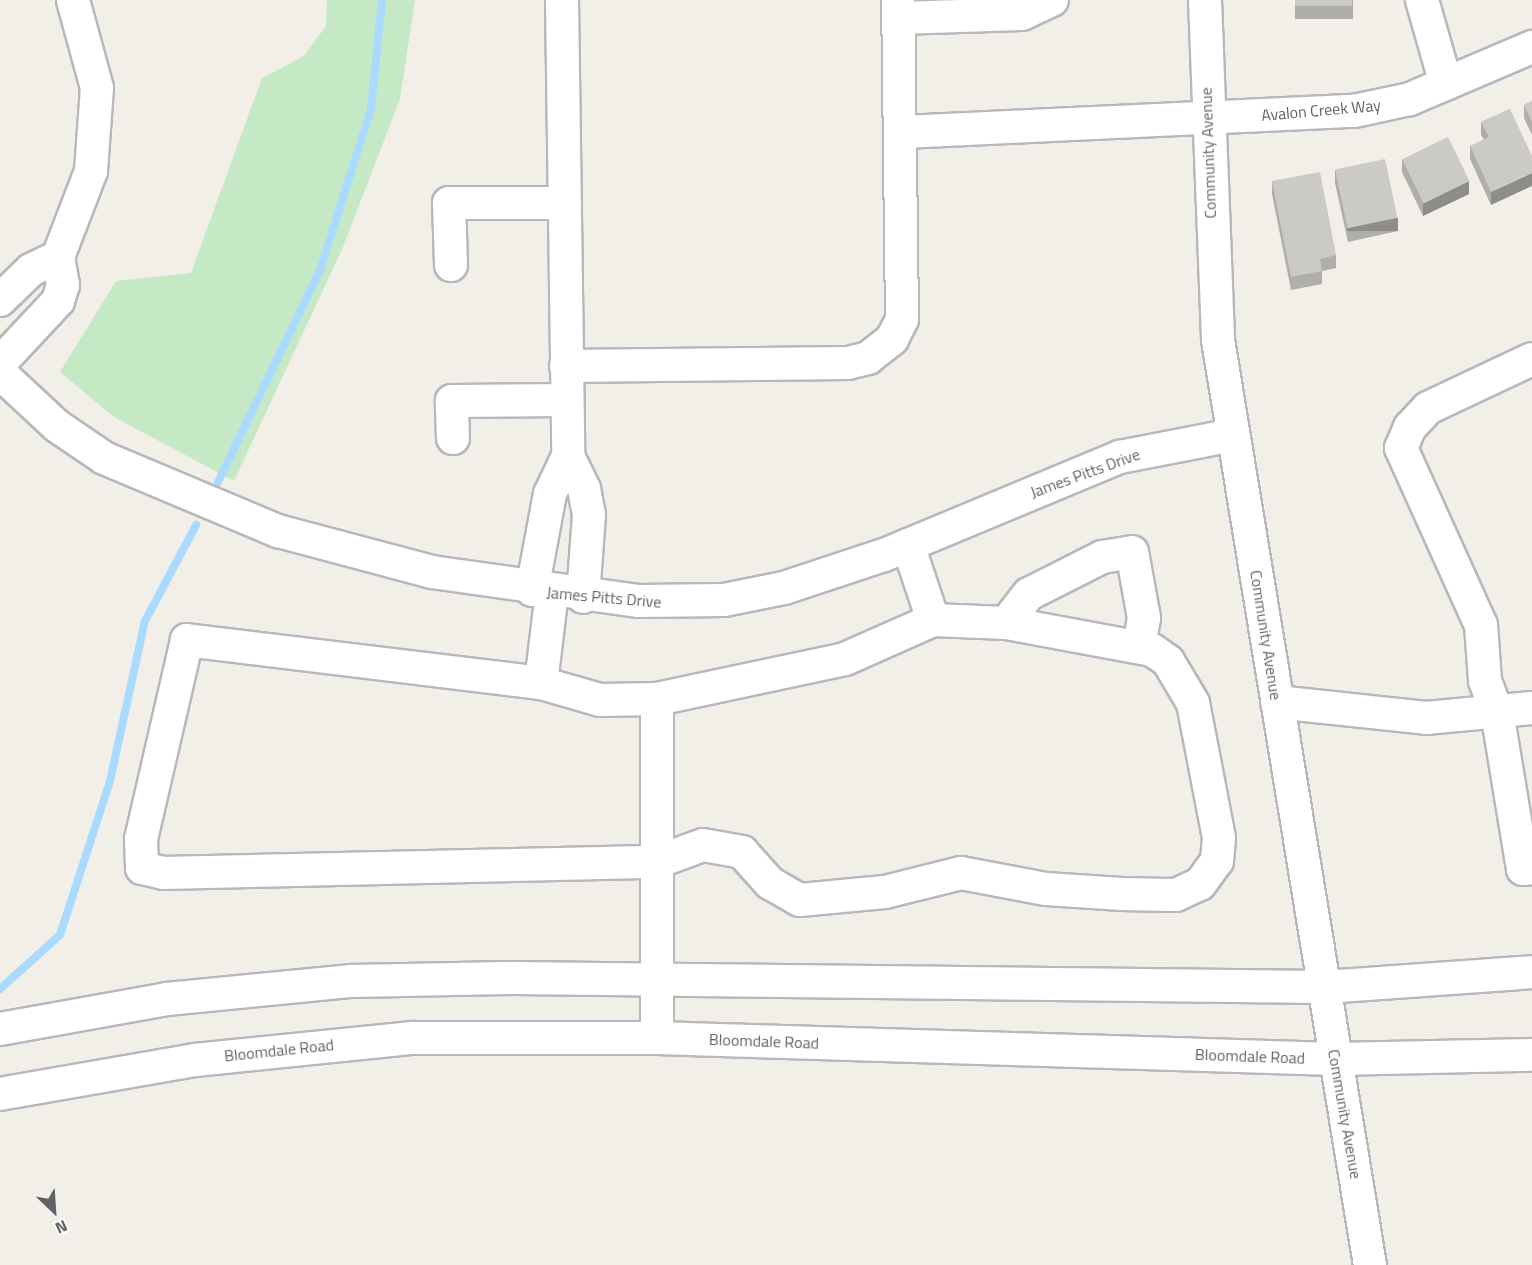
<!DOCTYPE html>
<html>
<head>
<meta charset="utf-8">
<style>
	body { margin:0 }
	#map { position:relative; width:1532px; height:1265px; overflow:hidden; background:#f1efe8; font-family:"Titillium Web",sans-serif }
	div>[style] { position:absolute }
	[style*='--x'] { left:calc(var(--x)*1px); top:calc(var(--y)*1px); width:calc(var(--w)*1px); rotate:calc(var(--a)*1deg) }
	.green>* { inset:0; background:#c5e8c5 }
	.stream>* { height:8px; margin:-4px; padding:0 4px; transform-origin:4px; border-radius:4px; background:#aadaff }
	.roads { filter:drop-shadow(2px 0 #b5b8bc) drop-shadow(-2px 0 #b5b8bc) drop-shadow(0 2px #b5b8bc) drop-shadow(0 -2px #b5b8bc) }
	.minor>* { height:32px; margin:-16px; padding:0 16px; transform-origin:16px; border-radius:16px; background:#fff }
	.wall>* { inset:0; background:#afaea9; transform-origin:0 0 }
	.shaded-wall>* { inset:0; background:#8f8d8a; transform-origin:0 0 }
	.building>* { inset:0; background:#cccac5; transform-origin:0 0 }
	span { translate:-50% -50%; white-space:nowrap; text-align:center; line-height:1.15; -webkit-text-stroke:5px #fff; paint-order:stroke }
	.street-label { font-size:16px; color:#5f6368 }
	.north { position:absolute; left:24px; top:1181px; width:60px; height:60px; -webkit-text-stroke:4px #fff; paint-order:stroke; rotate:155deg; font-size:16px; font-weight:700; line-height:24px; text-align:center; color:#5f6368 }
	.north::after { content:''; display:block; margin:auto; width:21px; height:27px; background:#5f6368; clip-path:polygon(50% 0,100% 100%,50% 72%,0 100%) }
</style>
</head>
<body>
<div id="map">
	<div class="green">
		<div style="clip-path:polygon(327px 0,415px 0,400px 99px,343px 247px,234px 481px,114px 417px,60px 372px,116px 281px,191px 273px,262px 78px,304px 56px,326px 26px)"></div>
	</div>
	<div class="stream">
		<div style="--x:218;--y:482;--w:235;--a:-64.3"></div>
		<div style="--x:320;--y:270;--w:169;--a:-72.4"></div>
		<div style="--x:371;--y:109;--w:110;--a:-84.2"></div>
		<div style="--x:0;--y:989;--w:81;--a:-42"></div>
		<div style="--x:60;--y:935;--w:162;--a:-72"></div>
		<div style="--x:110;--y:781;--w:164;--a:-77.7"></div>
		<div style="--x:145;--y:621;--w:109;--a:-62"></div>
	</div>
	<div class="roads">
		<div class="minor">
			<div style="--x:562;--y:0;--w:456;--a:89.2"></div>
			<div style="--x:568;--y:456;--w:37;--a:64"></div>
			<div style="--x:584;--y:489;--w:26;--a:79"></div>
			<div style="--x:589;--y:515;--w:82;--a:94.2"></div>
			<div style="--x:1205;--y:0;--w:340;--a:87.8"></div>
			<div style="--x:1218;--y:340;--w:937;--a:80.67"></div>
			<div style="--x:1422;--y:0;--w:87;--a:74.1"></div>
			<div style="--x:899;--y:18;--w:123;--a:-1.9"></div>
			<div style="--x:1022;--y:14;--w:33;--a:-25"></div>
			<div style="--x:903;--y:132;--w:451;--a:-2.7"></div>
			<div style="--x:1354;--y:111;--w:57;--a:-12.1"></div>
			<div style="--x:1410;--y:99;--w:133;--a:-23.1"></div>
			<div style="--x:451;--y:265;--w:62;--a:-91.8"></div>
			<div style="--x:449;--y:203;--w:116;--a:0"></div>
			<div style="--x:0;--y:300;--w:43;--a:-44.1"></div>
			<div style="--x:31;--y:270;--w:30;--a:-26"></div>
			<div style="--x:1532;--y:359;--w:115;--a:154.8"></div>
			<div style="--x:1428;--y:408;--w:26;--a:133"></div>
			<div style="--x:1410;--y:427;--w:23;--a:113"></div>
			<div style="--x:1401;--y:448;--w:194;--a:65.7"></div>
			<div style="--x:1481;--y:625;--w:56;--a:85.9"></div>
			<div style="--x:1485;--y:681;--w:33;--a:69"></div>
			<div style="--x:1497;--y:712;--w:159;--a:80.6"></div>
			<div style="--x:1523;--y:869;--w:9;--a:-6"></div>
			<div style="--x:0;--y:363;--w:85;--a:-46.9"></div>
			<div style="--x:58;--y:301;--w:17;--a:-73"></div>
			<div style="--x:63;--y:285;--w:28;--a:-100"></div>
			<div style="--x:58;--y:257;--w:92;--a:-69"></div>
			<div style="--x:91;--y:171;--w:83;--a:-85.9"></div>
			<div style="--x:97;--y:88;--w:91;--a:-105.3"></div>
			<div style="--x:566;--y:366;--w:282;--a:-0.6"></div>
			<div style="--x:848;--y:363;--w:21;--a:-14"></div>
			<div style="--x:868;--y:358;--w:31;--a:-38"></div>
			<div style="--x:892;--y:339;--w:22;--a:-63"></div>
			<div style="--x:902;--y:319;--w:319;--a:-90.7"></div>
			<div style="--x:0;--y:373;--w:78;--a:42.9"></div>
			<div style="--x:57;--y:426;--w:57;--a:34.2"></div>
			<div style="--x:104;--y:458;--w:189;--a:22.8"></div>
			<div style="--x:278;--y:531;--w:159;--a:14.9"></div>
			<div style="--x:432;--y:572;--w:209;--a:8"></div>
			<div style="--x:639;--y:601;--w:85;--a:-0.7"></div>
			<div style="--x:724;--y:600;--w:61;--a:-11.3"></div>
			<div style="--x:784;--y:588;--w:105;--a:-18.3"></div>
			<div style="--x:884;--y:555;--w:256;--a:-22.6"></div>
			<div style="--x:1120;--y:457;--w:115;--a:-11"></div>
			<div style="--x:453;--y:438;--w:37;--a:-92"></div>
			<div style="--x:452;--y:401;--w:115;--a:-0.5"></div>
			<div style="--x:532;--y:590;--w:98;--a:-79.4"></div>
			<div style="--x:550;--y:494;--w:42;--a:-64.7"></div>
			<div style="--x:552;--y:592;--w:92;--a:96.9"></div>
			<div style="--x:541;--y:683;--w:357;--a:-173.1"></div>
			<div style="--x:187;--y:640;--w:204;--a:103"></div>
			<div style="--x:141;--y:839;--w:29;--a:88"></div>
			<div style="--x:142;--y:868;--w:22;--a:13"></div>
			<div style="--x:163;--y:873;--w:494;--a:-1.3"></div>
			<div style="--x:657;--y:862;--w:49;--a:-20.3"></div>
			<div style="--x:703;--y:845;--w:40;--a:10"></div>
			<div style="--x:742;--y:852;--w:42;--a:47.9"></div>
			<div style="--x:770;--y:883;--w:34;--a:30"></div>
			<div style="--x:800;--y:900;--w:85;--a:-5.4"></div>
			<div style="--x:885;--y:892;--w:78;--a:-14"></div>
			<div style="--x:961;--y:873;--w:86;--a:10.7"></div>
			<div style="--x:1046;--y:889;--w:76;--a:3.8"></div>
			<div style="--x:1122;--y:894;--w:54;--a:1.1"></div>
			<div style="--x:1176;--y:895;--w:26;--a:-25"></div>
			<div style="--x:1200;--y:884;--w:29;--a:-54"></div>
			<div style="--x:1217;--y:861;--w:23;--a:-85"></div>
			<div style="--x:1219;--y:838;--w:137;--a:-100.9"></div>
			<div style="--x:1193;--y:703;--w:49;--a:-120.8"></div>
			<div style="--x:1168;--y:661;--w:19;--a:-145"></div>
			<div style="--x:1152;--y:650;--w:148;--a:-169.5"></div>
			<div style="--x:1006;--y:623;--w:73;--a:-177.6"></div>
			<div style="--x:1006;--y:623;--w:37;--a:-52"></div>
			<div style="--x:1029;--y:594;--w:82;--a:-26.9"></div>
			<div style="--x:1102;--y:557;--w:30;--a:-9"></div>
			<div style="--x:1132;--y:552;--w:67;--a:79.7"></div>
			<div style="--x:1144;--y:618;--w:29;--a:100"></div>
			<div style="--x:541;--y:683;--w:61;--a:16.1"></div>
			<div style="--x:600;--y:700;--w:57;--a:-1"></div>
			<div style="--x:1277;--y:702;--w:150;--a:6.1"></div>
			<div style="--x:1426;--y:718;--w:106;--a:-5.4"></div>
			<div style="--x:0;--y:1029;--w:170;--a:-10.2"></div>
			<div style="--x:167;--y:999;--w:186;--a:-5.6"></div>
			<div style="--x:352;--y:981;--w:162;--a:-1.1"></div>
			<div style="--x:514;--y:978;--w:811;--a:0.64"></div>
			<div style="--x:1325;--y:987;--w:208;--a:-4.1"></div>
			<div style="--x:657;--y:1038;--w:339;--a:-90"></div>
			<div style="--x:657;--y:699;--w:192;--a:-12"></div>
			<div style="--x:845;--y:659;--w:96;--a:-23.9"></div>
			<div style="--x:933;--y:620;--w:79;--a:-108.4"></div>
			<div style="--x:0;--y:1094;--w:198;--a:-9.9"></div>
			<div style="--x:195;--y:1060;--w:219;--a:-5.8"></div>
			<div style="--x:413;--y:1038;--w:244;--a:0"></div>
			<div style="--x:657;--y:1038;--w:678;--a:1.77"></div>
			<div style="--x:1335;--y:1059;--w:197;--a:-1.2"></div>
		</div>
	</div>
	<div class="wall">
		<div style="left:1295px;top:0;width:58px;height:19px"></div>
		<div style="clip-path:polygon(1532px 101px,1532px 135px,1524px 118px,1524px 105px)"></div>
		<div style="clip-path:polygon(1510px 109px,1491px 205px,1470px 159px,1470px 146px,1484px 140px,1481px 135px,1481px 122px)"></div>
		<div style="clip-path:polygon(1402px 159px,1469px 194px,1423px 216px,1402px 172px)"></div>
		<div style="clip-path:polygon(1335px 170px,1398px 231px,1348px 242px,1335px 183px)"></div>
		<div style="clip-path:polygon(1272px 181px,1336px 255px,1336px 268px,1322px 271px,1322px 284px,1291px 290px,1272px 194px)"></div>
	</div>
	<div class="shaded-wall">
		<div style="clip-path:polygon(1532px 173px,1532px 186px,1491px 205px,1491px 192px)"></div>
		<div style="clip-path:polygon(1469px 181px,1469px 194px,1423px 216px,1423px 203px)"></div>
		<div style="left:1398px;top:218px;width:13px;height:51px;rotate:90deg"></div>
	</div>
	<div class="building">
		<div style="left:1295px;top:0;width:57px;height:6px"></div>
		<div style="clip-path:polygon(1532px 101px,1532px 122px,1524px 105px)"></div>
		<div style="clip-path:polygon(1510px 109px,1532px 156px,1532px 173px,1491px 192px,1470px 146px,1489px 137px,1481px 122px)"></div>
		<div style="left:1448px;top:137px;width:49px;height:51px;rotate:64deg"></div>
		<div style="left:1385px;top:159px;width:60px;height:51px;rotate:78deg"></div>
		<div style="clip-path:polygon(1320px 172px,1336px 255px,1320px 259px,1322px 271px,1291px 277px,1272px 181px)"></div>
	</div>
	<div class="street-label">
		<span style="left:1321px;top:110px;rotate:-5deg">Avalon Creek Way</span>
		<span style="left:1208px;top:153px;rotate:-92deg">Community Avenue</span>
		<span style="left:1085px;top:473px;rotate:-20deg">James Pitts Drive</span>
		<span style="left:604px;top:597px;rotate:5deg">James Pitts Drive</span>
		<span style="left:1266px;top:635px;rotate:81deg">Community Avenue</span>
		<span style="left:764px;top:1041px;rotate:2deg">Bloomdale Road</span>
		<span style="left:279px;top:1050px;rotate:-6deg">Bloomdale Road</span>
		<span style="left:1250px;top:1056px;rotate:2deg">Bloomdale Road</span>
		<span style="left:1345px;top:1114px;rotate:80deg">Community Avenue</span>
	</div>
	<div class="north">N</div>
</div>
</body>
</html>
